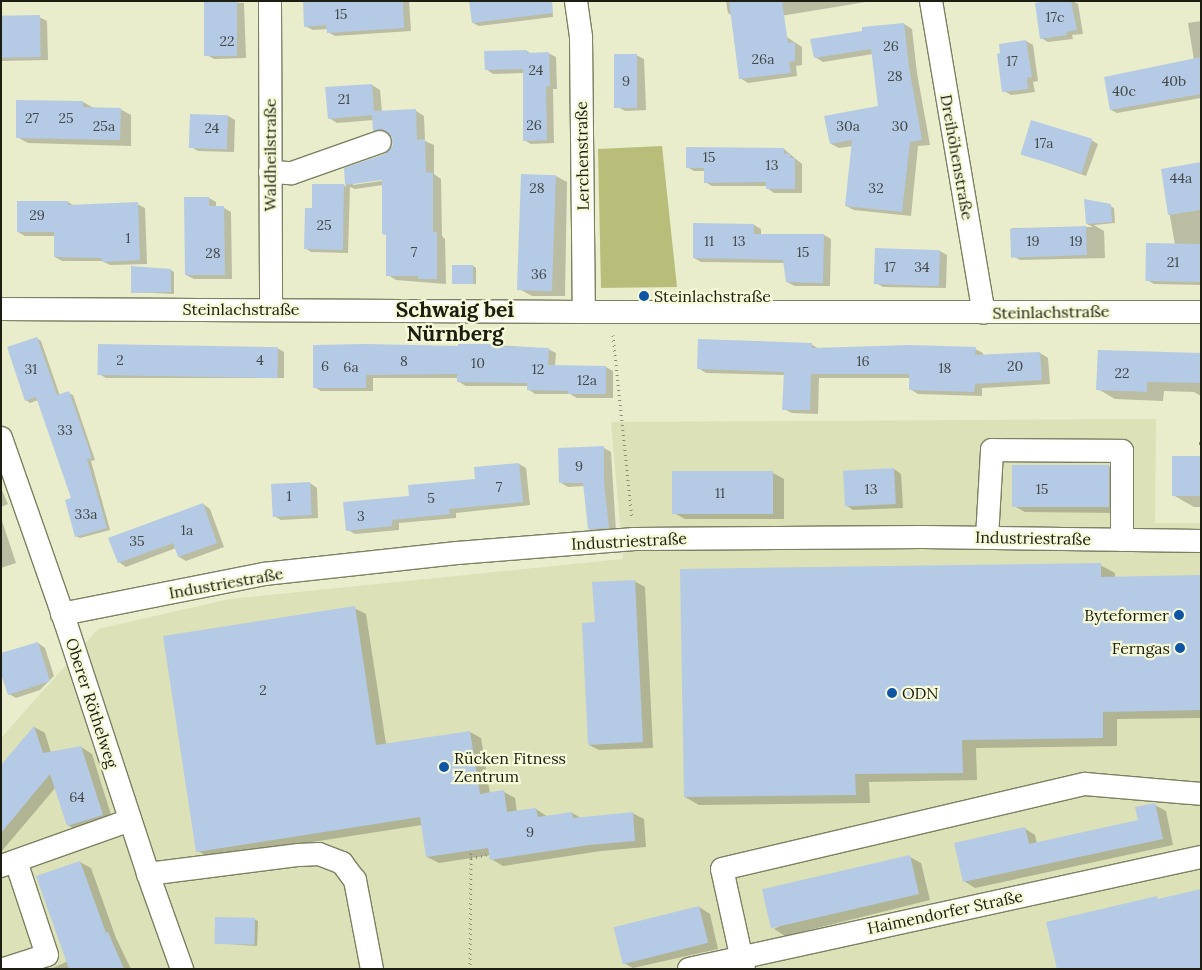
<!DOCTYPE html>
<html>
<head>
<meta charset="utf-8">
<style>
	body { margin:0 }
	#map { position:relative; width:1202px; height:970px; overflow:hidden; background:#e9edcb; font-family:Lora,serif }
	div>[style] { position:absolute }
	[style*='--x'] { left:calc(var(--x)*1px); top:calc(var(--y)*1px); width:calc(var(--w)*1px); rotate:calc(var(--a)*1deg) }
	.built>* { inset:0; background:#dce1b8 }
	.green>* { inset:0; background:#b8be7a }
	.shadow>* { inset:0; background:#0003 }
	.building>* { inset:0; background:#b5cae5; transform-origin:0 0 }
	.path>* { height:3px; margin-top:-1.5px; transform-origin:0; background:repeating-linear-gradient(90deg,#8b8e76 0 1px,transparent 0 5px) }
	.roads { filter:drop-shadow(1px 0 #7d8061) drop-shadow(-1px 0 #7d8061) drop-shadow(0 1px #7d8061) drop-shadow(0 -1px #7d8061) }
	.minor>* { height:22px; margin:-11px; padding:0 11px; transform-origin:11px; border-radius:11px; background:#fff }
	.dots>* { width:14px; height:14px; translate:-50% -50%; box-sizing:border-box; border:2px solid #f6fad8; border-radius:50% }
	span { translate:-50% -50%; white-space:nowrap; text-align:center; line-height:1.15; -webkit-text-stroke:4.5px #f6fad8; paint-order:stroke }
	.number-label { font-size:14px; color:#434947 }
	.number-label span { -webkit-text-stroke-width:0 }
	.street-label { font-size:16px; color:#1d1e12 }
	.poi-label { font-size:16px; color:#1d1e12 }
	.left { translate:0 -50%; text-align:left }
	.right { translate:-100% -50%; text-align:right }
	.district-label { font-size:21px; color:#1d1e12; font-weight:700 }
	.frame { position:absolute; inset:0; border:2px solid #1d1e12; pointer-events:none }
</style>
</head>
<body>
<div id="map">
	<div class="built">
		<div style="clip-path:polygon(1156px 419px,1155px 523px,1201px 523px,1201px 969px,1px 969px,1px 738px,98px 629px,230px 599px,623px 559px,611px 422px)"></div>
	</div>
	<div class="green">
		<div style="clip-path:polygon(662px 146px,677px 287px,601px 288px,598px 149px)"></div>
	</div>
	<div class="shadow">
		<div style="clip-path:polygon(205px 1px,244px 3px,246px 58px,214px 59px,207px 55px)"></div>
		<div style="clip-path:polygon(304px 1px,409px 1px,411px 31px,335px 36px,328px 32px,328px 29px,313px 30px,305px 26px)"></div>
		<div style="clip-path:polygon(551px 1px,553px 17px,479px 26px,473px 23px)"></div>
		<div style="clip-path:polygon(726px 1px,872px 1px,744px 22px,728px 13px)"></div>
		<div style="clip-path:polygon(1058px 1px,1073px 1px,1078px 4px,1083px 34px,1072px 35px,1073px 39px,1048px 42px,1041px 38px)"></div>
		<div style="clip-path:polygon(1px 17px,39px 17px,47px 21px,48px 60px,1px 61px)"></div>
		<div style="clip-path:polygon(1201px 21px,1201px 98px,1117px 113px,1111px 110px,1194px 60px,1188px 23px)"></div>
		<div style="clip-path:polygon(904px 24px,912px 29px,917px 73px,930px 145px,918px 146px,911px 216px,854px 210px,846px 206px,853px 146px,839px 148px,831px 144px,879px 107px,873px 54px,823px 62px,815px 57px,864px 32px)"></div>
		<div style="clip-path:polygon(787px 37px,802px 47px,802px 65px,796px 66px,797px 76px,748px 83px,740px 78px)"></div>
		<div style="clip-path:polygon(1026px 41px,1033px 45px,1038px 81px,1033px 82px,1035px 92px,1011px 95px,1004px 91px)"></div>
		<div style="clip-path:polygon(527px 51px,532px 54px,548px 53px,556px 57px,557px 89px,553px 89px,554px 143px,531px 144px,524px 140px,524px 73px,493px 74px,486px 69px)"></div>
		<div style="clip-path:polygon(636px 55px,644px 59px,646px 110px,625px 111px,618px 107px)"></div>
		<div style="clip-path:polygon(evenodd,372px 85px,380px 90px,382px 112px,416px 111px,424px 116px,425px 141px,434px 145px,434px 174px,441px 179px,442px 236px,445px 239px,446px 284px,396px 280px,388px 275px,388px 236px,384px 234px,383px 185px,355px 189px,350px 187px,348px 253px,311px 252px,305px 248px,313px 209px,344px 185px,346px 187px,346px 169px,386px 155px,394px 145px,394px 138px,390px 134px,383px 135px,374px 130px,374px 120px,337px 123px,329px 118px,372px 85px,388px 178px,388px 180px,353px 185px,353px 183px,388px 178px)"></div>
		<div style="clip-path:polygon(83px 102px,94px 108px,120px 109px,131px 115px,131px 146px,28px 143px,17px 137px)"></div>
		<div style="clip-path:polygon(228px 116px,235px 120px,234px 152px,198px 151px,191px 147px)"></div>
		<div style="clip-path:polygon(1091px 140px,1098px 144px,1086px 176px,1021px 153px)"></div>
		<div style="clip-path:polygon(784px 149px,802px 164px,802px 193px,774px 193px,767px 188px,767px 186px,712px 186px,705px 182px,705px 171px,694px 171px,687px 167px)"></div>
		<div style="clip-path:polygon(1201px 163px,1201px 285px,1154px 284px,1147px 280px,1175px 245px,1162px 170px)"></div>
		<div style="clip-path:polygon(556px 176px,567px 182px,565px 296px,532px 296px,521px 290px)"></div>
		<div style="clip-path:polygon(186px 198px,209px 198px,216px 202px,216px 208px,224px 208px,231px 212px,232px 279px,194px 279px,186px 275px)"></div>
		<div style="clip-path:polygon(18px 202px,68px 202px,75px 206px,137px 204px,145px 208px,147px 264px,110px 265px,102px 261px,62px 261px,55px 257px,55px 236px,25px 236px,18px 232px)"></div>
		<div style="clip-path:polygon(1110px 206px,1114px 208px,1115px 223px,1094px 225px,1104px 231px,1105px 258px,1020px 260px,1013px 256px,1012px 228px,1093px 227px,1087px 224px)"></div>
		<div style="clip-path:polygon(754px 225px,761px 229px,761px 235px,824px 235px,831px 239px,830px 286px,795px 286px,787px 282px,785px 263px,701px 262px,694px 258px)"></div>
		<div style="clip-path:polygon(940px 251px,947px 255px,946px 288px,883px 287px,876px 283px)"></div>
		<div style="clip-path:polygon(473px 266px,476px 268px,476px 284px,454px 283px)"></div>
		<div style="clip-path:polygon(171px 270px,174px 272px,174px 294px,132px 292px)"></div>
		<div style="clip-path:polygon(37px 338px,41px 341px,60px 396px,68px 393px,73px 395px,95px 460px,91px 461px,110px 530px,80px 538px,76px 536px,73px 498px,38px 400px,30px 403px,26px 400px)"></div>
		<div style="clip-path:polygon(811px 344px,819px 349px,975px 349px,983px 353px,983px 356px,1040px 353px,1048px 358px,1050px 384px,982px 388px,982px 396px,918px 394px,910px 389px,910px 378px,819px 378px,818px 414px,792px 413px,784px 409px,785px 375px,706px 373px,698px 368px)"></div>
		<div style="clip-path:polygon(498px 345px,548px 349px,556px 353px,555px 366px,606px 367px,613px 371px,613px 398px,577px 398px,570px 394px,535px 394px,528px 389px,528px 386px,466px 386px,459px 382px,459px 378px,373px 378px,373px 391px,321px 391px,314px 387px,459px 348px)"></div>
		<div style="clip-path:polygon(277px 348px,284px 352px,284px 378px,106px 378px,99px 374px)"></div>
		<div style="clip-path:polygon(1201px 354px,1201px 396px,1194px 392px,1164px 391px,1163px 401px,1115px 399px,1098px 389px)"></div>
		<div style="clip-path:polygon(604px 448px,611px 452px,616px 531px,596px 533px,589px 529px,584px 486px,568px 487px,561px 483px)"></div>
		<div style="clip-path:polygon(1201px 457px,1201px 507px,1194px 507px,1173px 495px)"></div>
		<div style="clip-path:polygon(519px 464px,526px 468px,530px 505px,456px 513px,456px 518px,399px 523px,399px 530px,355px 534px,348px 530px,410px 497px,476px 480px,475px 468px)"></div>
		<div style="clip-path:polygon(1109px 466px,1120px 472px,1120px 513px,1025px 512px,1014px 506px)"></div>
		<div style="clip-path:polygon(894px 469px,901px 474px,903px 508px,853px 510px,846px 505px,844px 472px)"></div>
		<div style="clip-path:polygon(773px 473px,784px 479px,784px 519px,685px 519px,674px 513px)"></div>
		<div style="clip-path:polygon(310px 483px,317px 488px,318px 518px,281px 520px,274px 516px)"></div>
		<div style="clip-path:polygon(1px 488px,8px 504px,1px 507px)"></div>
		<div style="clip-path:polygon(203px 504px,210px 509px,224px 547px,186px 561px,179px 557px,176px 548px,126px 567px,119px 562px)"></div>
		<div style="clip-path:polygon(1px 518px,16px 563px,1px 568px)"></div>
		<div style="clip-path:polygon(1100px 565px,1115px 573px,1115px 578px,1201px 577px,1201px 718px,1117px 719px,1117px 746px,976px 748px,977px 780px,869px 782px,870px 803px,699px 805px,685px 797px)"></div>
		<div style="clip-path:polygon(634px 581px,645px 587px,653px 748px,599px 750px,589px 745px,596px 623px)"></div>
		<div style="clip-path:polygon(354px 608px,366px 614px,386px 744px,470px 732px,481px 738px,490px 794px,504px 792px,515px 798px,517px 812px,536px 809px,548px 817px,572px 813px,581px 818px,632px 813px,644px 819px,646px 847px,601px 851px,503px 866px,491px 859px,491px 855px,439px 863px,427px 857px,422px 825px,209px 858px,198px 851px)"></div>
		<div style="clip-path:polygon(38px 643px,45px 648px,54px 676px,40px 690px,16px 698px,9px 694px)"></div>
		<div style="clip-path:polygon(34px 727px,45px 733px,51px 753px,81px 747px,92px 754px,113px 821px,79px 832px,68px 825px,56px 787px,1px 852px,1px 767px)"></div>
		<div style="clip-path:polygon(1155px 805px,1166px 811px,1173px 845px,975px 888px,964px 881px,1024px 828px,1035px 835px,1037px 844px,1139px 821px)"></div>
		<div style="clip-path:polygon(910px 857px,921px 863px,930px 900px,785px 936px,774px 929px)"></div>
		<div style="clip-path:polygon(80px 862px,91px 868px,116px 938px,131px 969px,51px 969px,68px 961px)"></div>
		<div style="clip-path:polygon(699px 907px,710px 914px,718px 949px,633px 968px,622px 962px)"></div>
		<div style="clip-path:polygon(254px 919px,258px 921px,257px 946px,215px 943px)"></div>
	</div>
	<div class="building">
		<div style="left:204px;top:1px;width:33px;height:55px"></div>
		<div style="clip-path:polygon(303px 1px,403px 1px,404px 28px,327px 33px,326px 25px,304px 27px)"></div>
		<div style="clip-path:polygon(469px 1px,552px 1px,553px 13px,472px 23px)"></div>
		<div style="clip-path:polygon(729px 1px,782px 1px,788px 43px,795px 42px,795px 61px,789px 62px,791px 73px,739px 79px)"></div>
		<div style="clip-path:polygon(1048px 1px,1071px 1px,1077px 30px,1066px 32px,1067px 35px,1040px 39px,1035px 3px)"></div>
		<div style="left:40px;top:15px;width:42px;height:39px;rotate:89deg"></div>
		<div style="clip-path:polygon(904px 23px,909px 67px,922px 140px,910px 142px,902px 212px,845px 206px,852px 140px,830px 144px,824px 116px,878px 106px,871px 49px,814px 58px,810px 39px,862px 31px,862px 27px)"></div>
		<div style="clip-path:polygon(1026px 40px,1032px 77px,1027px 78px,1028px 89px,1002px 92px,997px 54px,1000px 53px,999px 44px)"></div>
		<div style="clip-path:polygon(527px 50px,527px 53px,549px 52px,550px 86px,546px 86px,547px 140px,523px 141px,523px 69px,485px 70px,484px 51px)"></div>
		<div style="left:614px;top:54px;width:23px;height:54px"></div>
		<div style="clip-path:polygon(1201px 57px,1201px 94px,1110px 110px,1104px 77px)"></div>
		<div style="clip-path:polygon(372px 84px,374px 111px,416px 109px,417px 140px,425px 139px,426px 172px,433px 173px,433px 232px,437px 232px,437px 279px,418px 279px,418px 276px,386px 276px,386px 235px,382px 234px,382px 180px,345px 185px,344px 168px,385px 154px,393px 145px,392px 138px,383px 129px,373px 131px,372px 115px,328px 119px,325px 87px)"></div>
		<div style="clip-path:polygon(16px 100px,83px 101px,83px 107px,121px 108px,120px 140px,16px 138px)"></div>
		<div style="left:190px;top:114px;width:38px;height:34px;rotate:2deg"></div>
		<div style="left:1031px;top:120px;width:64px;height:36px;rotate:17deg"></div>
		<div style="clip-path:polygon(686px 147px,784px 148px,784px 154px,790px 153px,790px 158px,795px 158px,795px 189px,766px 189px,766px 182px,704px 183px,704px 168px,686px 168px)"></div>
		<div style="clip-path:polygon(1201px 162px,1201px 210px,1168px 215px,1161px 169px)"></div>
		<div style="left:521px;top:174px;width:35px;height:116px;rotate:2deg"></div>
		<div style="clip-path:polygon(312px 184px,344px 184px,343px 250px,304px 249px,305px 208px,312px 208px)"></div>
		<div style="clip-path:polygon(184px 197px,209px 197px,209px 206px,224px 206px,225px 275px,185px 275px)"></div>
		<div style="clip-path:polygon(1084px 199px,1111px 204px,1112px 222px,1086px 224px)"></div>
		<div style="clip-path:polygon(17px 201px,68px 201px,68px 205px,138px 202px,140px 260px,102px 262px,102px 258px,54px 257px,54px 232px,17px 232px)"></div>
		<div style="clip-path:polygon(693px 223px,754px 224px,754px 234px,824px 234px,823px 283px,786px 282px,783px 260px,693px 258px)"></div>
		<div style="left:1086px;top:226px;width:29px;height:76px;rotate:88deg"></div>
		<div style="left:1146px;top:243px;width:55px;height:38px;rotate:1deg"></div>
		<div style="left:875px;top:248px;width:65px;height:36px;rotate:2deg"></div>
		<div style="left:452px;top:265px;width:21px;height:19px"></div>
		<div style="clip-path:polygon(131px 266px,171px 269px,171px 292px,131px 293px)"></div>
		<div style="clip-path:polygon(37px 337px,57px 395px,69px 391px,92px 458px,87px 459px,107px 528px,75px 537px,65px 500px,71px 498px,36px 397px,25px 401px,7px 347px)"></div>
		<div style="clip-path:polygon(698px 339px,812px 343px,812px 348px,910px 345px,976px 347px,975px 355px,1040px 352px,1042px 380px,975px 384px,974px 392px,909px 390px,909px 374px,811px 374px,810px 410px,782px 410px,784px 372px,697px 369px)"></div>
		<div style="left:98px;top:344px;width:180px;height:31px;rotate:1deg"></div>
		<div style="clip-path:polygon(366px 344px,458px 346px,458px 344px,499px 344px,499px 346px,549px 348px,548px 365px,606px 366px,606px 394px,568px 394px,568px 391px,527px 390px,527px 383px,457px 382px,457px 374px,366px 375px,366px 388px,313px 388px,313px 345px)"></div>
		<div style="clip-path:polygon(1098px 350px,1201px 353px,1201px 383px,1147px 382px,1147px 392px,1096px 390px)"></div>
		<div style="clip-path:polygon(604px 446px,604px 482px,609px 528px,588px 529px,583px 483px,559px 483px,558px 448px)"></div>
		<div style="left:1172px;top:456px;width:29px;height:40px"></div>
		<div style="clip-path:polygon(519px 463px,523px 502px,449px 509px,450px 514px,392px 520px,392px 526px,346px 531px,343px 502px,409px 496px,408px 485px,475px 479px,474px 467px)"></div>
		<div style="left:1012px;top:465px;width:97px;height:42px"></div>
		<div style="left:894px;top:468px;width:36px;height:51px;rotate:87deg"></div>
		<div style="left:773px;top:471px;width:43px;height:101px;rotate:90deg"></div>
		<div style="left:310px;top:482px;width:33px;height:39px;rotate:87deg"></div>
		<div style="clip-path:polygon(203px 503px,217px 543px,178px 557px,173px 543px,118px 563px,108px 538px)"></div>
		<div style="clip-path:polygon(1101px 563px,1101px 577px,1201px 575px,1201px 710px,1103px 712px,1103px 738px,962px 740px,963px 773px,855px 774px,856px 795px,684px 797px,680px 569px)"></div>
		<div style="clip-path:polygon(635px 580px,643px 742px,588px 745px,582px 623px,595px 622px,592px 582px)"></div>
		<div style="clip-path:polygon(355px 606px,376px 745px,470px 731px,480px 794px,504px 790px,507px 812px,536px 808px,538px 817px,572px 812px,573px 818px,633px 812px,635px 841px,589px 845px,490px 860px,488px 848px,426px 857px,420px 817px,196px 852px,163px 636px)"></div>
		<div style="clip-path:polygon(38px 642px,50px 681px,8px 695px,1px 674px,1px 653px)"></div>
		<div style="clip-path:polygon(34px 726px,43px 753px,81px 746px,103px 815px,67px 826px,50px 774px,1px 833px,1px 765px)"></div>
		<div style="clip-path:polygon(1155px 803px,1163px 839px,963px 882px,954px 843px,1025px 827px,1029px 844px,1138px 820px,1135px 807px)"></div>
		<div style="left:910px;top:855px;width:40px;height:152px;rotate:77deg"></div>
		<div style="clip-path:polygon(80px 861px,106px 933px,108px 932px,124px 969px,69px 969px,36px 876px)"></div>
		<div style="clip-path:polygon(1201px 889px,1201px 969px,1057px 969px,1046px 922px,1157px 896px,1158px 899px)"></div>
		<div style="left:699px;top:906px;width:38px;height:88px;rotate:76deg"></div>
		<div style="left:215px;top:917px;width:40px;height:27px;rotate:1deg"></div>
	</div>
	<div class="path">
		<div style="--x:613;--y:335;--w:184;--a:84.1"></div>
		<div style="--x:1199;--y:443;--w:2;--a:0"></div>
		<div style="--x:471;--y:858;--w:18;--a:-13"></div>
		<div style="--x:470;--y:969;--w:119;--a:-89.5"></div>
	</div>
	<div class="roads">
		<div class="minor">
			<div style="--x:270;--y:1;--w:308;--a:89.8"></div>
			<div style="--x:576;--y:1;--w:37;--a:82"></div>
			<div style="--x:581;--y:38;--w:274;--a:89.4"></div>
			<div style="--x:931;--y:1;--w:316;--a:80.4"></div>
			<div style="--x:270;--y:172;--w:22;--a:3"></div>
			<div style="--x:292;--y:173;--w:93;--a:-19.4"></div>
			<div style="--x:1;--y:309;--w:583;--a:0.29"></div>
			<div style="--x:584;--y:312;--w:617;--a:0"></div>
			<div style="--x:1;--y:438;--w:194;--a:70.7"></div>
			<div style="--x:65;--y:621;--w:266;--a:71.8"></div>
			<div style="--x:148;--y:874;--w:101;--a:70.3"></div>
			<div style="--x:987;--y:538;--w:88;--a:-86.7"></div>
			<div style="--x:992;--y:450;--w:130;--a:0.4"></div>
			<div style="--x:1122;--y:451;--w:89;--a:90"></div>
			<div style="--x:62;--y:614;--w:206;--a:-11.2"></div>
			<div style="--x:264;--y:574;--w:194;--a:-6.2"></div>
			<div style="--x:457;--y:553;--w:178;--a:-4.5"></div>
			<div style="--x:634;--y:539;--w:289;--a:-0.4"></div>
			<div style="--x:923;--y:537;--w:278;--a:0.8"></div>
			<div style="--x:1;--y:866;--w:137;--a:-19.6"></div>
			<div style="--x:148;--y:874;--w:152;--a:-7.2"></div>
			<div style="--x:299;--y:855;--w:20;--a:-3"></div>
			<div style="--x:319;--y:854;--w:25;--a:21"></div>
			<div style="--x:342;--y:863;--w:21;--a:53"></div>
			<div style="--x:355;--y:880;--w:91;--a:79.2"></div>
			<div style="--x:4;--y:969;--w:45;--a:-18"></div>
			<div style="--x:47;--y:955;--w:99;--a:-108.3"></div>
			<div style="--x:689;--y:969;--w:524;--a:-12.34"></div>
			<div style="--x:744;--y:969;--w:102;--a:-102.4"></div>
			<div style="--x:722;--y:869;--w:373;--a:-13.2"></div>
			<div style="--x:1085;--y:784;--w:116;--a:4.9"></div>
		</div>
	</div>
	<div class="dots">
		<div style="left:644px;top:296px;background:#0e56a5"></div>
		<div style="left:1179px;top:615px;background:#0e56a5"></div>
		<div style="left:1180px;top:648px;background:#0e56a5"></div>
		<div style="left:892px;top:693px;background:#0e56a5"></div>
		<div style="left:444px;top:767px;background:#0e56a5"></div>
	</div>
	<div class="number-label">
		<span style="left:341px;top:14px">15</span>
		<span style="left:1055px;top:17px">17c</span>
		<span style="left:227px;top:41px">22</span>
		<span style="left:891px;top:46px">26</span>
		<span style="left:763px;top:59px">26a</span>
		<span style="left:1012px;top:61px">17</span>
		<span style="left:536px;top:70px">24</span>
		<span style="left:895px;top:76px">28</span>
		<span style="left:626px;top:81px">9</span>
		<span style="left:1174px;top:81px">40b</span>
		<span style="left:1124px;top:91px">40c</span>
		<span style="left:344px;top:99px">21</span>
		<span style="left:32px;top:118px">27</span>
		<span style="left:66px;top:118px">25</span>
		<span style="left:534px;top:125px">26</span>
		<span style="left:104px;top:126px">25a</span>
		<span style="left:848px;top:126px">30a</span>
		<span style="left:900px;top:126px">30</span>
		<span style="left:212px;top:128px">24</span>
		<span style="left:1044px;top:143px">17a</span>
		<span style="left:709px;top:157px">15</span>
		<span style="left:772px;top:165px">13</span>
		<span style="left:1181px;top:178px">44a</span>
		<span style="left:537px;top:188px">28</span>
		<span style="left:876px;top:188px">32</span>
		<span style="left:37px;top:215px">29</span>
		<span style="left:324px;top:225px">25</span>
		<span style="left:128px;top:238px">1</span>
		<span style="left:709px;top:241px">11</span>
		<span style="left:739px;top:241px">13</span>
		<span style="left:1033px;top:241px">19</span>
		<span style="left:1076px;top:241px">19</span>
		<span style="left:414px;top:252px">7</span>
		<span style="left:803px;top:252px">15</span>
		<span style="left:213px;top:253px">28</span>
		<span style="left:1173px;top:262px">21</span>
		<span style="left:890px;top:267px">17</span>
		<span style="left:922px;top:267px">34</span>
		<span style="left:539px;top:274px">36</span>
		<span style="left:120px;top:360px">2</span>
		<span style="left:260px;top:360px">4</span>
		<span style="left:404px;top:361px">8</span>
		<span style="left:863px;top:361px">16</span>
		<span style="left:478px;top:363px">10</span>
		<span style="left:325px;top:366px">6</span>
		<span style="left:1015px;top:366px">20</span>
		<span style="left:351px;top:367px">6a</span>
		<span style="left:945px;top:368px">18</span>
		<span style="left:31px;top:369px">31</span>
		<span style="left:538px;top:369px">12</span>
		<span style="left:1122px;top:373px">22</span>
		<span style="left:587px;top:380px">12a</span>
		<span style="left:65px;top:430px">33</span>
		<span style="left:579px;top:466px">9</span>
		<span style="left:499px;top:487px">7</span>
		<span style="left:871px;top:489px">13</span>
		<span style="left:1042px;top:489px">15</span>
		<span style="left:720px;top:493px">11</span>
		<span style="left:289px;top:496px">1</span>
		<span style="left:431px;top:498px">5</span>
		<span style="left:86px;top:514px">33a</span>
		<span style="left:361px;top:516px">3</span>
		<span style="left:187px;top:530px">1a</span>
		<span style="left:137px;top:541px">35</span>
		<span style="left:263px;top:690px">2</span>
		<span style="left:77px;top:797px">64</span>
		<span style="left:530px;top:832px">9</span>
	</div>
	<div class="street-label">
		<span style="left:270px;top:155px;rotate:-90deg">Waldheilstraße</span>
		<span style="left:582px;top:156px;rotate:-91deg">Lerchenstraße</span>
		<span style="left:957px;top:157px;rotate:80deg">Dreihöhenstraße</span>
		<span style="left:241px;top:309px">Steinlachstraße</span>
		<span style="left:1051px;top:312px;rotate:-1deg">Steinlachstraße</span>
		<span style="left:1033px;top:538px;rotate:1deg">Industriestraße</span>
		<span style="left:629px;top:541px;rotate:-3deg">Industriestraße</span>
		<span style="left:226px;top:583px;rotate:-10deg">Industriestraße</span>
		<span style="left:92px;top:703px;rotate:72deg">Oberer Röthelweg</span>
		<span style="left:945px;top:912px;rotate:-12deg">Haimendorfer Straße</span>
	</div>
	<div class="poi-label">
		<span class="left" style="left:654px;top:296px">Steinlachstraße</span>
		<span class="right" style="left:1169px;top:615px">Byteformer</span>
		<span class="right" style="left:1170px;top:648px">Ferngas</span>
		<span class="left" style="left:902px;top:693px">ODN</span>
		<span class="left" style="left:454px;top:767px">Rücken Fitness<br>Zentrum</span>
	</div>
	<div class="district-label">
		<span style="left:455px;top:322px">Schwaig bei<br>Nürnberg</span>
	</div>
	<div class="frame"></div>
</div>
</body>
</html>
